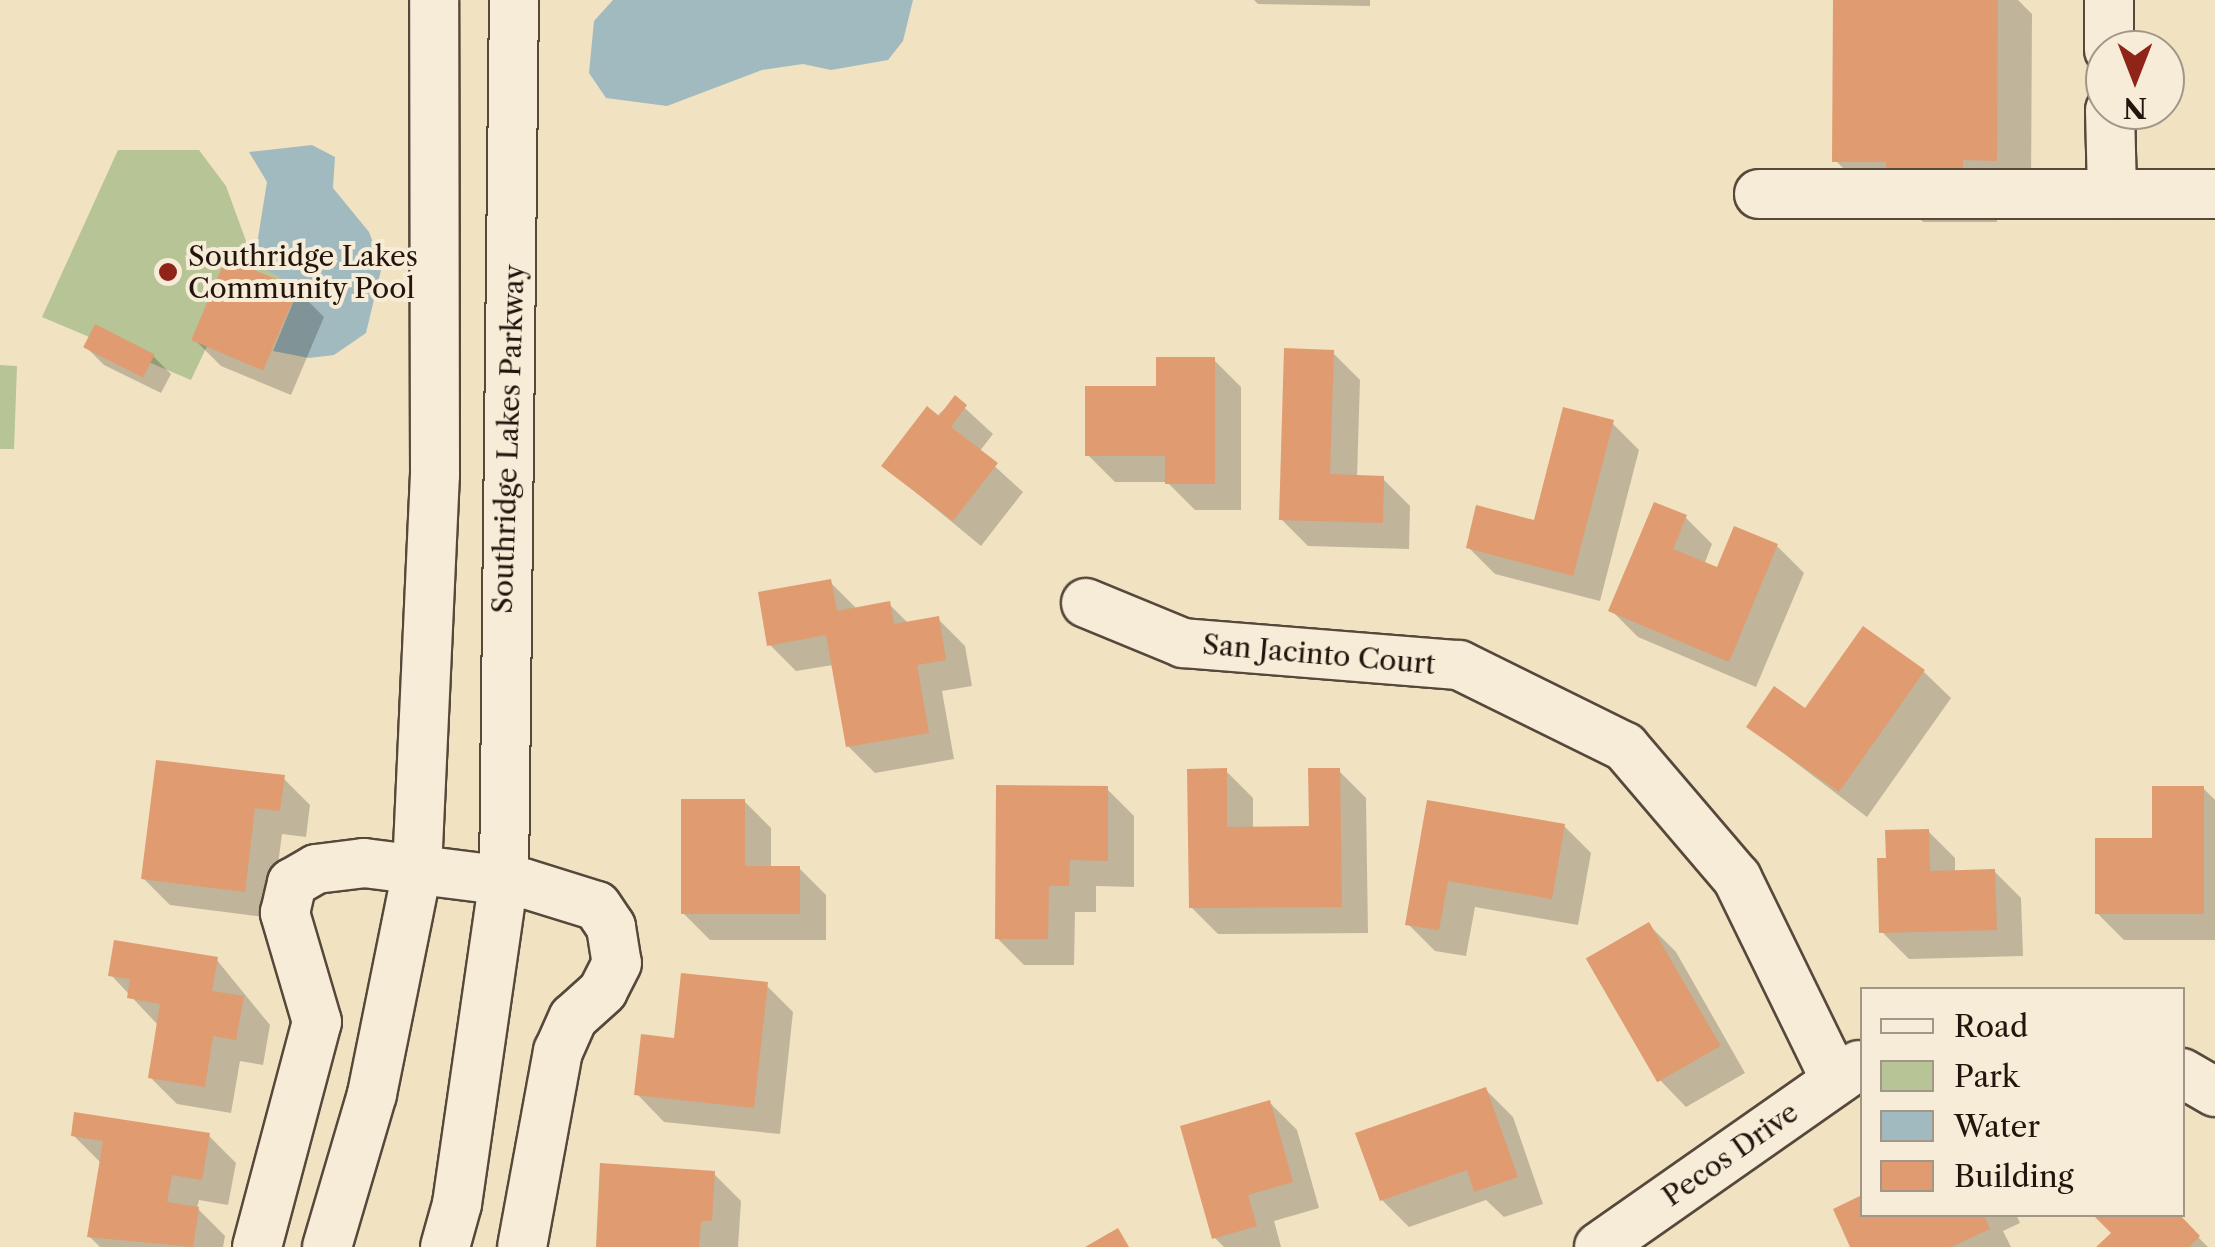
<!DOCTYPE html>
<html>
<head>
<meta charset="utf-8">
<style>
	body { margin:0 }
	#map { position:relative; width:2215px; height:1247px; overflow:hidden; background:#f1e2c2; font-family:"Libre Caslon Text",serif }
	div>[style] { position:absolute }
	[style*='--x'] { left:calc(var(--x)*1px); top:calc(var(--y)*1px); width:calc(var(--w)*1px); rotate:calc(var(--a)*1deg) }
	.green>* { inset:0; background:#b7c495 }
	.water>* { inset:0; background:#a1babf }
	.shadow>* { inset:0; background:#0003 }
	.building>* { inset:0; background:#e09b70; transform-origin:0 0 }
	.roads { filter:drop-shadow(2px 0 #56483b) drop-shadow(-2px 0 #56483b) drop-shadow(0 2px #56483b) drop-shadow(0 -2px #56483b) }
	.minor>* { height:48px; margin:-24px; padding:0 24px; transform-origin:24px; border-radius:24px; background:#f6ecd7 }
	.dots>* { width:28px; height:28px; translate:-50% -50%; box-sizing:border-box; border:5px solid #f6ecd7; border-radius:50% }
	span { translate:-50% -50%; white-space:nowrap; text-align:center; line-height:1.15; -webkit-text-stroke:8px #f6ecd7; paint-order:stroke }
	.poi-label { font-size:28px; color:#23150e }
	.left { translate:0 -50%; text-align:left }
	.street-label { font-size:28px; color:#23150e }
	.legend { position:absolute; left:1860px; top:987px; width:325px; height:230px; box-sizing:border-box; background:#f6ecd7; border:2px solid #a29687; margin:0; padding:12px 18px; list-style:none; font-size:30px; color:#23150e }
	.legend li { display:flex; align-items:center; gap:20px; height:50px }
	.legend b { width:50px; border:2px solid #a29687 }
	.north { position:absolute; left:2085px; top:30px; width:100px; height:100px; box-sizing:border-box; background:#f6ecd7; border:2px solid #a29687; border-radius:50%; rotate:180deg; font-size:28px; font-weight:700; line-height:40px; text-align:center; color:#23150e }
	.north::after { content:''; display:block; margin:auto; width:35px; height:45px; background:#8f2418; clip-path:polygon(50% 0,100% 100%,50% 72%,0 100%) }
</style>
</head>
<body>
<div id="map">
	<div class="green">
		<div style="clip-path:polygon(118px 150px,199px 150px,226px 186px,254px 263px,292px 282px,255px 363px,208px 344px,191px 380px,42px 317px)"></div>
		<div style="clip-path:polygon(0 365px,17px 366px,14px 449px,0 449px)"></div>
	</div>
	<div class="water">
		<div style="clip-path:polygon(613px 0,913px 0,903px 41px,888px 60px,831px 70px,803px 64px,762px 70px,667px 106px,606px 98px,589px 73px,594px 21px)"></div>
		<div style="clip-path:polygon(312px 145px,335px 157px,333px 188px,369px 232px,382px 266px,366px 333px,334px 355px,309px 358px,273px 351px,299px 288px,254px 263px,267px 182px,249px 152px)"></div>
	</div>
	<div class="shadow">
		<div style="clip-path:polygon(1254px 0,1370px 0,1370px 6px,1258px 4px)"></div>
		<div style="clip-path:polygon(1836px 0,2055px 0,2018px 0,2032px 14px,2031px 195px,1997px 194px,1997px 222px,1923px 222px,1896px 195px,1870px 195px,1835px 160px)"></div>
		<div style="clip-path:polygon(297px 290px,324px 317px,291px 395px,221px 366px,194px 339px)"></div>
		<div style="clip-path:polygon(86px 347px,153px 356px,171px 374px,161px 393px,104px 365px)"></div>
		<div style="clip-path:polygon(1333px 353px,1360px 380px,1357px 478px,1383px 479px,1410px 506px,1409px 549px,1308px 546px,1281px 519px)"></div>
		<div style="clip-path:polygon(1214px 360px,1241px 387px,1241px 510px,1195px 510px,1167px 482px,1115px 482px,1088px 455px,1159px 389px)"></div>
		<div style="clip-path:polygon(955px 399px,993px 434px,979px 452px,1023px 492px,981px 546px,884px 466px)"></div>
		<div style="clip-path:polygon(1612px 423px,1639px 450px,1600px 601px,1495px 574px,1468px 547px,1535px 523px)"></div>
		<div style="clip-path:polygon(1685px 517px,1712px 544px,1704px 565px,1718px 571px,1736px 529px,1777px 546px,1804px 573px,1756px 687px,1638px 637px,1611px 610px)"></div>
		<div style="clip-path:polygon(830px 582px,858px 610px,889px 604px,909px 624px,938px 619px,965px 646px,972px 686px,942px 691px,954px 759px,875px 773px,848px 746px,833px 665px,796px 671px,769px 644px)"></div>
		<div style="clip-path:polygon(1924px 672px,1951px 698px,1867px 817px,1749px 727px)"></div>
		<div style="clip-path:polygon(1226px 771px,1253px 798px,1253px 829px,1311px 829px,1339px 771px,1366px 798px,1368px 933px,1218px 934px,1191px 907px)"></div>
		<div style="clip-path:polygon(283px 778px,310px 805px,306px 837px,282px 834px,271px 918px,170px 905px,143px 878px)"></div>
		<div style="clip-path:polygon(2203px 788px,2215px 800px,2215px 940px,2124px 940px,2097px 913px)"></div>
		<div style="clip-path:polygon(1107px 789px,1134px 816px,1134px 887px,1096px 886px,1096px 912px,1075px 912px,1074px 965px,1024px 965px,997px 938px)"></div>
		<div style="clip-path:polygon(744px 801px,771px 828px,771px 868px,799px 868px,826px 895px,826px 940px,710px 940px,683px 913px)"></div>
		<div style="clip-path:polygon(1429px 803px,1564px 826px,1591px 853px,1578px 925px,1475px 907px,1466px 956px,1435px 951px,1408px 924px)"></div>
		<div style="clip-path:polygon(1928px 831px,1955px 858px,1955px 873px,1994px 871px,2021px 898px,2023px 956px,1909px 959px,1882px 932px)"></div>
		<div style="clip-path:polygon(1649px 925px,1676px 952px,1745px 1073px,1686px 1107px,1660px 1080px)"></div>
		<div style="clip-path:polygon(216px 959px,270px 1025px,263px 1065px,240px 1061px,231px 1113px,177px 1104px,150px 1077px,157px 1024px,111px 975px)"></div>
		<div style="clip-path:polygon(766px 985px,793px 1012px,780px 1134px,664px 1122px,637px 1094px,677px 1040px)"></div>
		<div style="clip-path:polygon(1486px 1090px,1513px 1117px,1543px 1204px,1504px 1217px,1486px 1200px,1409px 1227px,1382px 1200px)"></div>
		<div style="clip-path:polygon(1270px 1103px,1297px 1130px,1319px 1208px,1274px 1221px,1281px 1247px,1224px 1247px,1214px 1237px)"></div>
		<div style="clip-path:polygon(73px 1135px,209px 1136px,236px 1163px,228px 1205px,199px 1200px,197px 1208px,225px 1236px,223px 1247px,100px 1247px,90px 1237px,100px 1162px)"></div>
		<div style="clip-path:polygon(714px 1174px,741px 1201px,738px 1247px,598px 1247px)"></div>
		<div style="clip-path:polygon(1862px 1198px,1862px 1214px,2016px 1214px,2020px 1223px,2003px 1231px,2011px 1247px,1853px 1247px,1836px 1210px)"></div>
		<div style="clip-path:polygon(2175px 1214px,2208px 1247px,2100px 1247px)"></div>
	</div>
	<div class="building">
		<div style="clip-path:polygon(1833px 0,1998px 0,1997px 161px,1963px 160px,1963px 188px,1886px 188px,1886px 162px,1832px 162px)"></div>
		<div style="left:226px;top:258px;width:78px;height:89px;rotate:23deg"></div>
		<div style="left:95px;top:324px;width:67px;height:26px;rotate:27deg"></div>
		<div style="clip-path:polygon(1284px 348px,1334px 350px,1330px 474px,1384px 476px,1383px 523px,1279px 520px)"></div>
		<div style="clip-path:polygon(1156px 357px,1215px 357px,1215px 484px,1165px 484px,1165px 456px,1085px 456px,1085px 386px,1156px 386px)"></div>
		<div style="clip-path:polygon(955px 395px,967px 405px,951px 427px,998px 463px,953px 521px,881px 466px,927px 406px,939px 416px)"></div>
		<div style="clip-path:polygon(1563px 407px,1614px 420px,1573px 576px,1466px 548px,1476px 505px,1534px 520px)"></div>
		<div style="clip-path:polygon(1654px 502px,1687px 515px,1673px 549px,1717px 567px,1734px 526px,1778px 544px,1729px 662px,1608px 611px)"></div>
		<div style="clip-path:polygon(831px 579px,837px 611px,890px 601px,894px 624px,939px 616px,946px 660px,917px 665px,929px 733px,846px 747px,826px 635px,767px 646px,758px 592px)"></div>
		<div style="clip-path:polygon(1863px 626px,1925px 670px,1839px 792px,1746px 727px,1774px 686px,1805px 708px)"></div>
		<div style="clip-path:polygon(156px 760px,285px 775px,280px 811px,255px 808px,245px 892px,141px 879px)"></div>
		<div style="clip-path:polygon(1227px 768px,1227px 827px,1309px 826px,1308px 768px,1340px 768px,1342px 907px,1189px 908px,1187px 769px)"></div>
		<div style="clip-path:polygon(996px 785px,1108px 786px,1108px 861px,1070px 860px,1069px 886px,1049px 886px,1048px 939px,995px 939px)"></div>
		<div style="clip-path:polygon(2152px 786px,2204px 786px,2204px 914px,2095px 914px,2095px 838px,2152px 838px)"></div>
		<div style="clip-path:polygon(681px 799px,745px 799px,745px 866px,800px 866px,800px 914px,681px 914px)"></div>
		<div style="clip-path:polygon(1427px 800px,1565px 824px,1552px 899px,1448px 881px,1439px 930px,1405px 925px)"></div>
		<div style="clip-path:polygon(1929px 829px,1930px 871px,1995px 869px,1997px 930px,1879px 933px,1877px 858px,1886px 858px,1885px 830px)"></div>
		<div style="left:1649px;top:922px;width:143px;height:73px;rotate:60deg"></div>
		<div style="clip-path:polygon(114px 940px,218px 957px,212px 991px,244px 996px,236px 1040px,213px 1036px,205px 1087px,148px 1078px,160px 1004px,127px 998px,130px 979px,108px 976px)"></div>
		<div style="clip-path:polygon(681px 973px,768px 982px,754px 1108px,634px 1095px,641px 1034px,674px 1038px)"></div>
		<div style="clip-path:polygon(1486px 1087px,1518px 1177px,1474px 1192px,1467px 1170px,1380px 1201px,1355px 1133px)"></div>
		<div style="clip-path:polygon(1270px 1100px,1293px 1182px,1248px 1195px,1257px 1226px,1212px 1239px,1180px 1126px)"></div>
		<div style="clip-path:polygon(74px 1112px,210px 1133px,202px 1180px,172px 1175px,167px 1202px,199px 1207px,193px 1247px,87px 1237px,103px 1141px,71px 1136px)"></div>
		<div style="clip-path:polygon(600px 1163px,715px 1171px,712px 1221px,701px 1221px,699px 1247px,596px 1247px)"></div>
		<div style="clip-path:polygon(1862px 1195px,1862px 1214px,1983px 1214px,1990px 1229px,1951px 1247px,1850px 1247px,1833px 1209px)"></div>
		<div style="clip-path:polygon(2092px 1214px,2179px 1214px,2200px 1236px,2189px 1247px,2096px 1247px,2111px 1233px)"></div>
		<div style="clip-path:polygon(1118px 1228px,1129px 1247px,1085px 1247px)"></div>
	</div>
	<div class="roads">
		<div class="minor">
			<div style="--x:2109;--y:0;--w:50;--a:90"></div>
			<div style="--x:2110;--y:110;--w:84;--a:88.6"></div>
			<div style="--x:2112;--y:194;--w:103;--a:0"></div>
			<div style="--x:1759;--y:194;--w:353;--a:0"></div>
			<div style="--x:1086;--y:603;--w:105;--a:22.4"></div>
			<div style="--x:1183;--y:643;--w:277;--a:4.6"></div>
			<div style="--x:1459;--y:665;--w:185;--a:26.3"></div>
			<div style="--x:1625;--y:747;--w:172;--a:49.5"></div>
			<div style="--x:1737;--y:878;--w:224;--a:64"></div>
			<div style="--x:2182;--y:1073;--w:38;--a:30"></div>
			<div style="--x:257;--y:1247;--w:233;--a:-75.1"></div>
			<div style="--x:317;--y:1022;--w:114;--a:-106.4"></div>
			<div style="--x:285;--y:913;--w:31;--a:-77"></div>
			<div style="--x:292;--y:883;--w:28;--a:-30"></div>
			<div style="--x:316;--y:869;--w:48;--a:-7.1"></div>
			<div style="--x:364;--y:863;--w:160;--a:7.2"></div>
			<div style="--x:523;--y:883;--w:77;--a:17.3"></div>
			<div style="--x:597;--y:906;--w:25;--a:56"></div>
			<div style="--x:611;--y:927;--w:36;--a:81"></div>
			<div style="--x:617;--y:963;--w:31;--a:117"></div>
			<div style="--x:603;--y:991;--w:40;--a:138"></div>
			<div style="--x:573;--y:1018;--w:36;--a:114"></div>
			<div style="--x:558;--y:1051;--w:199;--a:100.4"></div>
			<div style="--x:327;--y:1247;--w:159;--a:-73.6"></div>
			<div style="--x:372;--y:1094;--w:228;--a:-78.6"></div>
			<div style="--x:417;--y:870;--w:395;--a:-87.4"></div>
			<div style="--x:435;--y:475;--w:475;--a:-90.1"></div>
			<div style="--x:445;--y:1247;--w:45;--a:-74.4"></div>
			<div style="--x:457;--y:1204;--w:328;--a:-81.8"></div>
			<div style="--x:504;--y:879;--w:879;--a:-89.35"></div>
			<div style="--x:1599;--y:1247;--w:317;--a:-35"></div>
		</div>
	</div>
	<div class="dots">
		<div style="left:168px;top:272px;background:#8f2418"></div>
	</div>
	<div class="poi-label">
		<span class="left" style="left:188px;top:272px">Southridge Lakes<br>Community Pool</span>
	</div>
	<div class="street-label">
		<span style="left:508px;top:439px;rotate:-88deg">Southridge Lakes Parkway</span>
		<span style="left:1319px;top:654px;rotate:5deg">San Jacinto Court</span>
		<span style="left:1730px;top:1154px;rotate:-35deg">Pecos Drive</span>
	</div>
	<ul class="legend">
	<li><b style="height:12px;background:#f6ecd7"></b>Road</li>
	<li><b style="height:28px;background:#b7c495"></b>Park</li>
	<li><b style="height:28px;background:#a1babf"></b>Water</li>
	<li><b style="height:28px;background:#e09b70"></b>Building</li>
	</ul>
	<div class="north">N</div>
</div>
</body>
</html>
